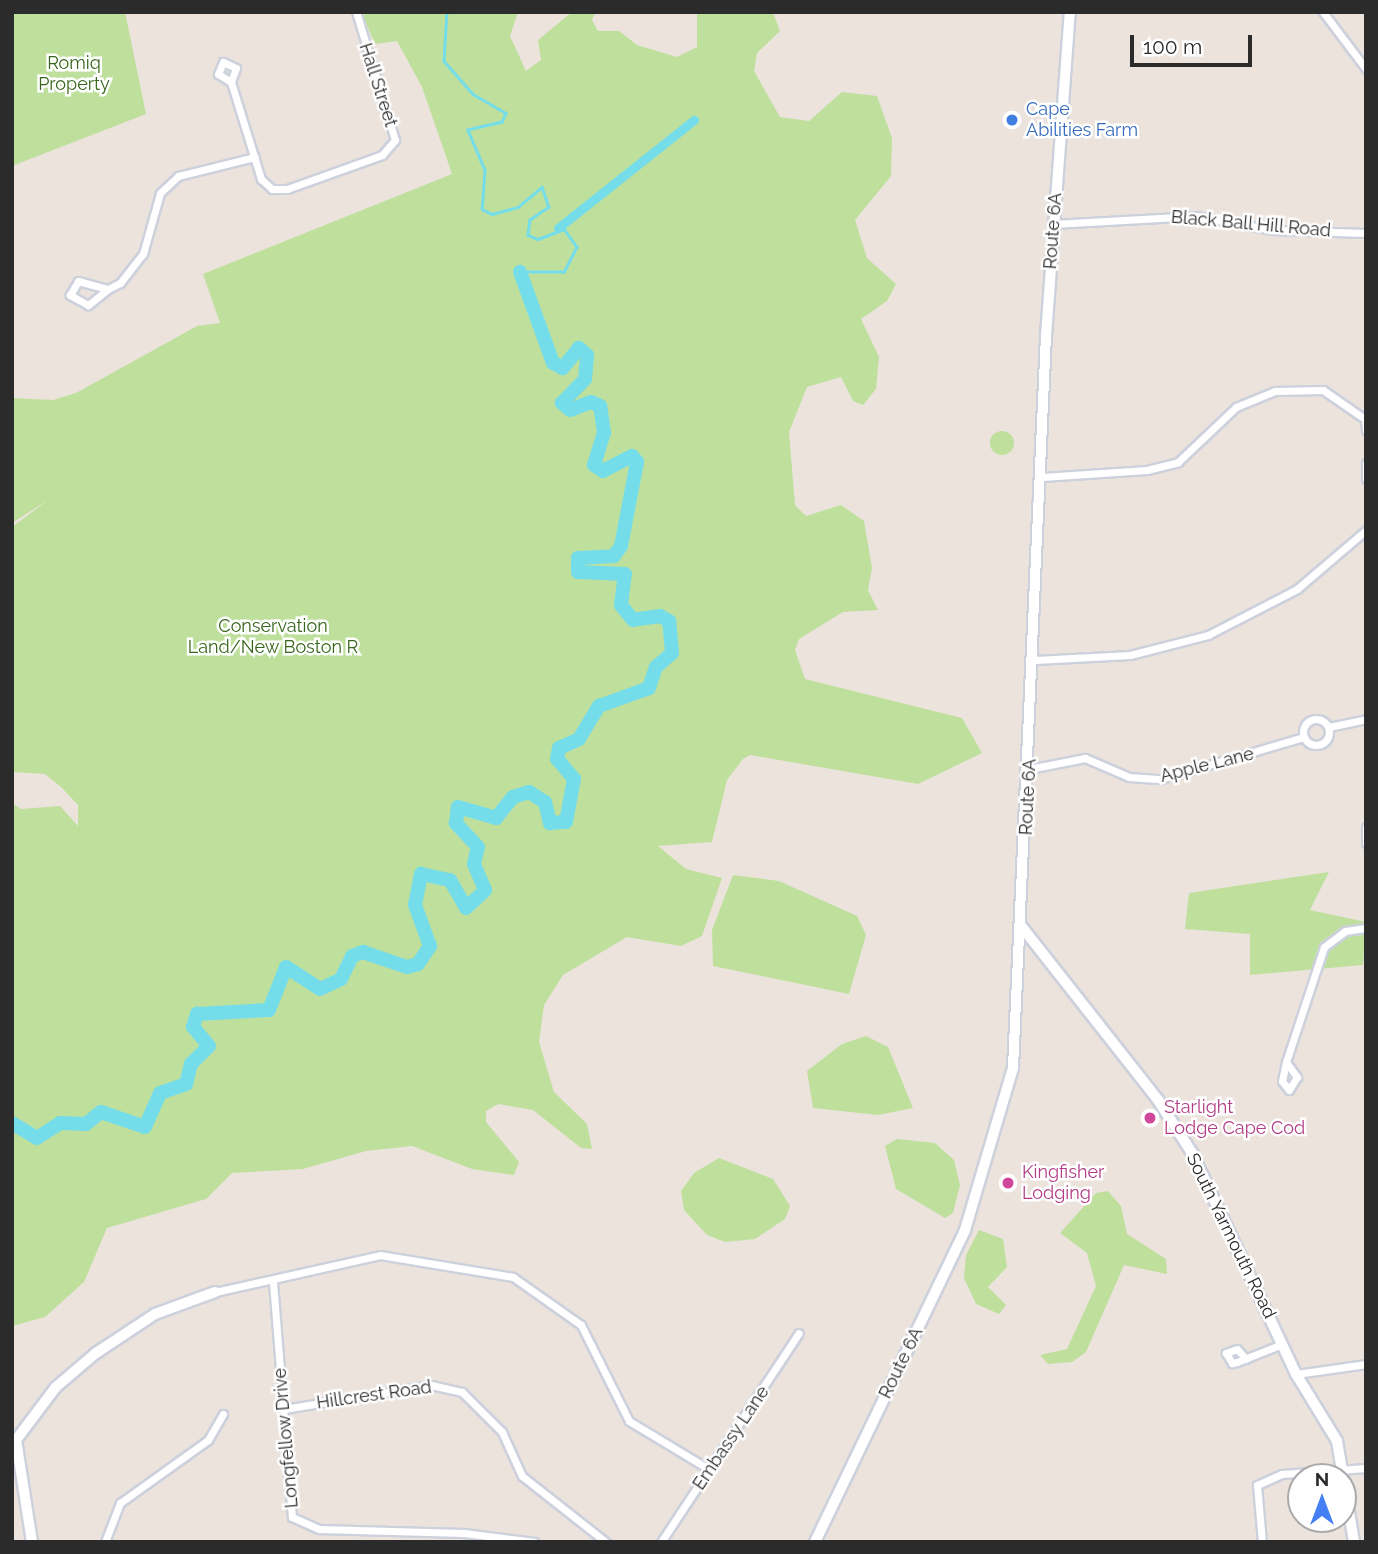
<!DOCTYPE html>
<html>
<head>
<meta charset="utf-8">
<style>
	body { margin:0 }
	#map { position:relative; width:1378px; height:1554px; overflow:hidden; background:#ece3dd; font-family:Raleway,sans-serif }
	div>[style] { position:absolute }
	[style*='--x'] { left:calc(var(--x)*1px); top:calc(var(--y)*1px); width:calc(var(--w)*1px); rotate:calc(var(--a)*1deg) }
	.green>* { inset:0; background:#bee09c }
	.round { border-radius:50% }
	.stream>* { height:2.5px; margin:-1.25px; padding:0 1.25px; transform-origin:1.25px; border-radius:1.25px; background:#75ddea }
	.canal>* { height:9px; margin:-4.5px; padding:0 4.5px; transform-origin:4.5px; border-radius:4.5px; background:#75ddea }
	.river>* { height:14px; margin:-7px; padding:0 7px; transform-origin:7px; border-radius:7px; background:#75ddea }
	.roads { filter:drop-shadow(2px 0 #ccd1dc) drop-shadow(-2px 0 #ccd1dc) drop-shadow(0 2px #ccd1dc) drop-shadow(0 -2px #ccd1dc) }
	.street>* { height:7px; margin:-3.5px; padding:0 3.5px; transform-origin:3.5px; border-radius:3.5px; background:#fff }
	.street>.ring { margin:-3.5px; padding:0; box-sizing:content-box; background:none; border:7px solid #fff; border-radius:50% }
	.secondary>* { height:10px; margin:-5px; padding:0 5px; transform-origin:5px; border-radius:5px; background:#fff }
	.dots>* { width:19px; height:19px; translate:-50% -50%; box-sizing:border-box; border:4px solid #fff; border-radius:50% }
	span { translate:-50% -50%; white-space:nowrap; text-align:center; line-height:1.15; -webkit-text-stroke:5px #fff; paint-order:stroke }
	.park-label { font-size:18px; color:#38661d }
	.street-label { font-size:18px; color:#2b2b2b }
	.shop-label { font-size:18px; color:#366cbe }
	.left { translate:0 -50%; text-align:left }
	.hotel-label { font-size:18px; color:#b23c85 }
	.frame { position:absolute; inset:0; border:14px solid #2b2b2b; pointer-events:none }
	.north { position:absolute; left:1287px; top:1463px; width:70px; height:70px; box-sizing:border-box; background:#fff; border:2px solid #aaa; border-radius:50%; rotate:0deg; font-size:19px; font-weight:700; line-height:28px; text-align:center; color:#2b2b2b }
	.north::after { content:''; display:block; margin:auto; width:24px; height:32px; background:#4480f3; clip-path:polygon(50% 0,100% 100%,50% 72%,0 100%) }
	.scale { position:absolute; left:1130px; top:35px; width:122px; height:32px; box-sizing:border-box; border:4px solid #2b2b2b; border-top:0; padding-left:9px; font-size:21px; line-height:24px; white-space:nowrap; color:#2b2b2b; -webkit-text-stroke:5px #fff; paint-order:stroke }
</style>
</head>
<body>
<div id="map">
	<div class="green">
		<div style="clip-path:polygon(12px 12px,125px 12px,146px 114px,12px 166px)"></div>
		<div style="clip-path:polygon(361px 12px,518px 12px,510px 36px,526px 71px,541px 60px,538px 40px,572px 12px,595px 12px,592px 20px,598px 31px,619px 31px,637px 45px,677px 57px,697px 47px,697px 12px,773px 12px,780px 31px,757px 53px,754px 71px,780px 117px,809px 121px,842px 92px,877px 96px,892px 138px,891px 176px,855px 220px,867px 258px,896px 284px,887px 301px,861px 319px,879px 357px,876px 389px,863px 405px,853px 401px,841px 377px,807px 387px,789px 432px,795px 505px,806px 516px,841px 505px,864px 521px,872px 568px,868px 590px,878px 610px,843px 612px,799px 639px,795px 650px,805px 679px,962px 718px,982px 753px,918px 784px,750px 755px,743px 759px,727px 780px,712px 842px,658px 846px,686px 869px,722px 878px,702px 936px,681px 946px,627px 937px,563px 975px,544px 1005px,539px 1042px,554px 1092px,587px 1124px,592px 1149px,581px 1148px,533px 1110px,498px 1104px,486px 1111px,486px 1122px,519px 1162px,514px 1175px,472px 1169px,412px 1146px,366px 1151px,303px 1169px,232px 1173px,206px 1199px,107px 1228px,84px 1282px,45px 1317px,12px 1326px,12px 803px,21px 809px,60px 806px,78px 826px,78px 805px,61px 787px,45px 774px,12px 772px,12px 527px,48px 500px,12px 523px,12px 398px,53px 400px,76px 393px,197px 326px,220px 323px,203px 274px,452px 174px,422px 87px,397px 41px,375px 44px)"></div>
		<div class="round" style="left:990px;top:431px;width:24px;height:24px"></div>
		<div style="clip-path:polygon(1329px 872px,1310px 910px,1366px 922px,1363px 965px,1250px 975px,1250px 934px,1185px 929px,1189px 893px)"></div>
		<div style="clip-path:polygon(733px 875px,779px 881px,857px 916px,866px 935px,849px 994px,713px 966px,712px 930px)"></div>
		<div style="clip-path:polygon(866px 1036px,888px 1047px,913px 1108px,878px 1115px,813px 1108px,807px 1071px,842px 1044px)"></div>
		<div style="clip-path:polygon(897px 1139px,935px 1143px,954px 1160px,960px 1185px,953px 1213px,945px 1218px,896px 1189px,885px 1146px)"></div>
		<div style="clip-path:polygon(719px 1158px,773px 1179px,790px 1206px,785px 1219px,755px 1239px,725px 1242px,707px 1235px,684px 1210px,681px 1191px,694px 1173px)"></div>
		<div style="clip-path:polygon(1108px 1191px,1121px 1206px,1127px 1234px,1166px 1259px,1167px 1274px,1124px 1265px,1086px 1352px,1072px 1362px,1048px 1364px,1040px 1355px,1067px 1349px,1096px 1286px,1087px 1253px,1060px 1233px,1096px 1193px)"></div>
		<div style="clip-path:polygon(979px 1230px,1003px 1239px,1007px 1267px,988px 1287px,1006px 1305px,999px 1314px,976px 1304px,964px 1278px,966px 1255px)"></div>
	</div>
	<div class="stream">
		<div style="--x:447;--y:12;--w:49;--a:93.5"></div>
		<div style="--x:444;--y:61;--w:44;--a:48.7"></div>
		<div style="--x:473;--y:94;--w:38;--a:30"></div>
		<div style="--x:506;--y:113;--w:10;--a:114"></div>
		<div style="--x:502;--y:122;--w:35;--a:167"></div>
		<div style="--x:468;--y:130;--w:43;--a:67"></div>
		<div style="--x:485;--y:170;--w:39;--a:94"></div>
		<div style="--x:482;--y:209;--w:11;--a:27"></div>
		<div style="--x:492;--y:214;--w:27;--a:-15"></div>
		<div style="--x:518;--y:207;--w:31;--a:-40"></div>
		<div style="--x:542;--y:187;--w:21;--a:71"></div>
		<div style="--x:549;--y:207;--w:23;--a:146"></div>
		<div style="--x:530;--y:220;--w:15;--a:98"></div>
		<div style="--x:528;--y:235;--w:11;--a:22"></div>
		<div style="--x:538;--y:239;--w:28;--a:-21"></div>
		<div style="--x:564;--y:229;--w:22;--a:54"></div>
		<div style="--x:577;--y:247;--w:28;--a:117"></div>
		<div style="--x:564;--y:272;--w:44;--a:180"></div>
	</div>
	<div class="canal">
		<div style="--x:558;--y:228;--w:174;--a:-38.5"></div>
	</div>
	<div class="river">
		<div style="--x:12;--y:1123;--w:29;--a:31"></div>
		<div style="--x:37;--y:1138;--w:27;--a:-33"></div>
		<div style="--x:60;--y:1123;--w:26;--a:2"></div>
		<div style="--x:86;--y:1124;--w:19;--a:-39"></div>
		<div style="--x:101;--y:1112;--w:46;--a:18.8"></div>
		<div style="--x:145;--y:1127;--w:37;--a:-66"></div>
		<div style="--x:160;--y:1093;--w:28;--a:-19"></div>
		<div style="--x:186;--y:1084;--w:21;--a:-76"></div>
		<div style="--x:191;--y:1064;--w:25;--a:-45"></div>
		<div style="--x:209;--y:1046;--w:25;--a:-130"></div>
		<div style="--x:193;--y:1027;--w:14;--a:-73"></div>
		<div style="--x:197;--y:1014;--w:72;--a:-3.2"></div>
		<div style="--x:269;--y:1010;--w:46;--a:-68.4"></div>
		<div style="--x:286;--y:967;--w:40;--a:32.9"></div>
		<div style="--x:320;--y:989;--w:23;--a:-25"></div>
		<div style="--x:341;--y:979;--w:25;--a:-64"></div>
		<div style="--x:352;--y:956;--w:12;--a:-20"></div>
		<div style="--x:363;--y:952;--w:46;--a:18.8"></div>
		<div style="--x:407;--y:967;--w:11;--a:-15"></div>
		<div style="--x:418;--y:964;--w:22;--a:-56"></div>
		<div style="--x:430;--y:946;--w:44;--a:-110.1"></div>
		<div style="--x:415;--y:905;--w:32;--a:-79"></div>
		<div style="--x:421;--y:874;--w:30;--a:12"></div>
		<div style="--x:450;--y:880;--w:32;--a:60"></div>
		<div style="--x:466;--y:908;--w:26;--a:-43"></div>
		<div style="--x:485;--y:890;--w:28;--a:-113"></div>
		<div style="--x:474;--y:864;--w:17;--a:-77"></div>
		<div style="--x:478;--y:847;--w:33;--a:-133"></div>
		<div style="--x:456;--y:823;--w:16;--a:-83"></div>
		<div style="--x:458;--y:807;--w:40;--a:16"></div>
		<div style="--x:496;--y:818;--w:27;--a:-51"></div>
		<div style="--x:513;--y:797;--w:17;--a:-17"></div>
		<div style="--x:529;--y:792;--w:19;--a:32"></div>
		<div style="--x:545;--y:802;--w:22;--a:77"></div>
		<div style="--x:550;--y:823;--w:16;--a:-4"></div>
		<div style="--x:566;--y:822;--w:44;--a:-79.5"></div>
		<div style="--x:574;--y:779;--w:26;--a:-130"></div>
		<div style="--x:557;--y:759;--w:11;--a:-80"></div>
		<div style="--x:559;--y:748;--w:22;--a:-24"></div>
		<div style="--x:579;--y:739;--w:39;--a:-59"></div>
		<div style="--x:599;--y:706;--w:53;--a:-19.8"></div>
		<div style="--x:649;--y:688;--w:22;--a:-72"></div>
		<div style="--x:656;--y:667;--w:21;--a:-41"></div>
		<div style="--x:672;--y:653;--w:32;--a:-95"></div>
		<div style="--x:669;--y:621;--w:10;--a:-151"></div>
		<div style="--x:660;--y:616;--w:27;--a:172"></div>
		<div style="--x:633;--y:620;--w:19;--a:-129"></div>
		<div style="--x:621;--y:605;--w:31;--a:-83"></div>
		<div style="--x:625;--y:574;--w:47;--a:-177.6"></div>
		<div style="--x:578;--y:572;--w:14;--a:-90"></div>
		<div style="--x:578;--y:558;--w:36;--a:-3"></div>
		<div style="--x:614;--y:556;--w:12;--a:-55"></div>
		<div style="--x:621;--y:546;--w:86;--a:-79.2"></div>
		<div style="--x:637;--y:462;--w:8;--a:-130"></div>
		<div style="--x:632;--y:456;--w:33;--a:153"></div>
		<div style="--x:603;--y:471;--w:11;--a:-146"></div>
		<div style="--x:594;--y:465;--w:34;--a:-73"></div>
		<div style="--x:604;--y:433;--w:27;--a:-98"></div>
		<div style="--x:600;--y:406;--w:10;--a:-156"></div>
		<div style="--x:591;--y:402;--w:22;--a:159"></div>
		<div style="--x:570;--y:410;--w:11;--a:-139"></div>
		<div style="--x:562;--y:403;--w:33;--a:-46"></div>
		<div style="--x:585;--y:379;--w:24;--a:-85"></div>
		<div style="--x:587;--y:355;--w:11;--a:-139"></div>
		<div style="--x:579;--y:348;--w:26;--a:129"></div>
		<div style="--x:563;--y:368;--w:11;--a:-153"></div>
		<div style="--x:553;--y:363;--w:97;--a:-109.9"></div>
	</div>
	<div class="roads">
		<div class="street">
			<div style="--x:1323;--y:12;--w:71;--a:53"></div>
			<div style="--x:231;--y:82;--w:15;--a:-148"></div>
			<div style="--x:218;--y:74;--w:13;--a:-67"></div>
			<div style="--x:223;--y:62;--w:14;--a:25"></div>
			<div style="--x:236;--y:68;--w:15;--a:110"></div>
			<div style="--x:231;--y:82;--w:102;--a:72.8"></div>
			<div style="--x:261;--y:179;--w:15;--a:42"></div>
			<div style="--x:272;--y:189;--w:15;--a:0"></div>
			<div style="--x:287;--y:189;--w:101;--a:-19.7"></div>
			<div style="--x:382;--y:155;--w:20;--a:-49"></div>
			<div style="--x:395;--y:140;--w:134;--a:-106.9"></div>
			<div style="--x:1053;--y:224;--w:143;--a:-3.2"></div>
			<div style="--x:1196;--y:216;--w:77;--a:10.4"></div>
			<div style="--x:1272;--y:230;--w:94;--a:1.8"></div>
			<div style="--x:108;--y:289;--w:26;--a:141"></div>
			<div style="--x:88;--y:305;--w:21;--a:-151"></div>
			<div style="--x:70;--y:295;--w:16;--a:-60"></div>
			<div style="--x:78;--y:281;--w:31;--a:15"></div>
			<div style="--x:108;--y:289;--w:13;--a:-27"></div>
			<div style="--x:120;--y:283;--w:37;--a:-52"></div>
			<div style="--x:143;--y:254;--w:63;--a:-74.4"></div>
			<div style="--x:160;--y:193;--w:25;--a:-43"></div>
			<div style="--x:178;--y:176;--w:79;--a:-13.9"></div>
			<div style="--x:1365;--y:417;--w:13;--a:86"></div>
			<div style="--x:1366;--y:463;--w:16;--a:90"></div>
			<div style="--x:1042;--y:477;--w:105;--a:-3.8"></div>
			<div style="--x:1147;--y:470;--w:32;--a:-14"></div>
			<div style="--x:1178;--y:462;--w:80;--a:-43.5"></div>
			<div style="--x:1236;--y:407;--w:42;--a:-22.3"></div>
			<div style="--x:1275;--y:391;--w:48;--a:-1.2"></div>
			<div style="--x:1323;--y:390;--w:47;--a:34.7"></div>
			<div style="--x:1035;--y:660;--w:95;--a:-3"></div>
			<div style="--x:1130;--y:655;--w:81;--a:-14.4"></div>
			<div style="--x:1208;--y:635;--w:100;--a:-27.3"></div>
			<div style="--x:1297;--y:589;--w:91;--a:-40.5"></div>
			<div class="ring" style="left:1303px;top:719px;width:19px;height:19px"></div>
			<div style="--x:1329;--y:727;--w:38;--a:-12"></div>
			<div style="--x:1029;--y:769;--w:57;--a:-11.1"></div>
			<div style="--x:1085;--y:758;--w:48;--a:23.4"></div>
			<div style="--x:1129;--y:777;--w:32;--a:4"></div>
			<div style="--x:1161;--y:779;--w:149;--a:-16.4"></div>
			<div style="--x:1366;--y:827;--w:16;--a:90"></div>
			<div style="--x:1286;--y:1062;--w:121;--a:-71.7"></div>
			<div style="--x:1324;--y:947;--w:26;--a:-37"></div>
			<div style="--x:1345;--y:931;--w:21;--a:-8"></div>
			<div style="--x:1286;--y:1062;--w:19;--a:54"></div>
			<div style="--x:1297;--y:1077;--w:15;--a:122"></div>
			<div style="--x:1289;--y:1090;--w:11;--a:-128"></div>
			<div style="--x:1282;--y:1081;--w:19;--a:-78"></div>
			<div style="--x:273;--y:1282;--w:236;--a:85.4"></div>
			<div style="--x:292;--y:1517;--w:30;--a:24"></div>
			<div style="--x:319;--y:1529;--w:145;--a:1.6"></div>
			<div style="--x:464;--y:1533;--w:71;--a:7.3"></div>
			<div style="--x:215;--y:1292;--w:169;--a:-12.6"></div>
			<div style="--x:380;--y:1255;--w:135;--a:9.4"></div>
			<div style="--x:513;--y:1277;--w:83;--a:35.2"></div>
			<div style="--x:581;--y:1325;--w:107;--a:63.4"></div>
			<div style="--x:629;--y:1421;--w:93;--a:31"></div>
			<div style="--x:1246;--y:1359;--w:13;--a:-132"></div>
			<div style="--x:1237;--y:1349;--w:12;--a:160"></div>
			<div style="--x:1226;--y:1353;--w:12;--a:59"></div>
			<div style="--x:1232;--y:1363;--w:5;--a:-11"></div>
			<div style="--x:1237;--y:1362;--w:48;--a:-21.8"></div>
			<div style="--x:1296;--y:1374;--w:71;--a:-8.1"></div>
			<div style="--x:284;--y:1409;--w:149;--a:-9.3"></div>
			<div style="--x:431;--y:1385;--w:32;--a:13"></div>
			<div style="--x:462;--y:1392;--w:57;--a:45"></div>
			<div style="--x:502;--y:1432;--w:48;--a:65.6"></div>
			<div style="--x:522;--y:1476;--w:107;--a:38.2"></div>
			<div style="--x:105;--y:1542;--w:42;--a:-69"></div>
			<div style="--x:120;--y:1503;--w:108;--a:-35.6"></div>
			<div style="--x:208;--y:1440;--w:30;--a:-60"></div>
			<div style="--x:661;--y:1542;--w:250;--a:-56.6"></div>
			<div style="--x:1262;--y:1542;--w:57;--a:-95"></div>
			<div style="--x:1257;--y:1485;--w:27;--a:-24"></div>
			<div style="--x:1282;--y:1474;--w:84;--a:-4.1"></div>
		</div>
		<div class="secondary">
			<div style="--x:1022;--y:927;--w:220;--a:51.8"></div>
			<div style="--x:1158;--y:1100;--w:63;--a:57.3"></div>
			<div style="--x:1192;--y:1153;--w:244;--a:64.8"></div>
			<div style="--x:1296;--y:1374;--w:79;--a:58.5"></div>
			<div style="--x:1337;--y:1441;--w:102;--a:80.4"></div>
			<div style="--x:32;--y:1542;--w:103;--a:-98.9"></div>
			<div style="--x:16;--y:1440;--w:66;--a:-53"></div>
			<div style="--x:56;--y:1387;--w:52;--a:-40.4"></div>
			<div style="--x:96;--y:1353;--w:71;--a:-33.5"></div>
			<div style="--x:155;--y:1314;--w:64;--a:-20.1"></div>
			<div style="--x:815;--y:1542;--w:346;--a:-64.3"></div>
			<div style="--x:965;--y:1230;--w:169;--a:-73.5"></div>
			<div style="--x:1013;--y:1068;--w:733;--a:-87.42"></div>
			<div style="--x:1046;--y:336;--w:325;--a:-85.8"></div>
		</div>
	</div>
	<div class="dots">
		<div style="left:1012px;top:120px;background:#3f7fe0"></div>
		<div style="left:1150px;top:1118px;background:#d1479c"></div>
		<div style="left:1008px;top:1183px;background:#d1479c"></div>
	</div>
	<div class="park-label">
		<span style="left:74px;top:74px">Romiq<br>Property</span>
		<span style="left:273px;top:637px">Conservation<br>Land/New Boston R</span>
	</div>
	<div class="street-label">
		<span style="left:378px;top:85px;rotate:72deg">Hall Street</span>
		<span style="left:1251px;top:224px;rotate:5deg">Black Ball Hill Road</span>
		<span style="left:1053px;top:231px;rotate:-86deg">Route 6A</span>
		<span style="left:1207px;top:765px;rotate:-14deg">Apple Lane</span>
		<span style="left:1028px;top:797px;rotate:-87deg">Route 6A</span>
		<span style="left:1231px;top:1236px;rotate:64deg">South Yarmouth Road</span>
		<span style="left:901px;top:1363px;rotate:-64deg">Route 6A</span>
		<span style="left:374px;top:1395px;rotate:-8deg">Hillcrest Road</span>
		<span style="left:286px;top:1438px;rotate:-95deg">Longfellow Drive</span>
		<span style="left:731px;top:1438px;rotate:-56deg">Embassy Lane</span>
	</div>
	<div class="shop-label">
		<span class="left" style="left:1026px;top:120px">Cape<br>Abilities Farm</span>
	</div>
	<div class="hotel-label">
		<span class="left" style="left:1164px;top:1118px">Starlight<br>Lodge Cape Cod</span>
		<span class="left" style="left:1022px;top:1183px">Kingfisher<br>Lodging</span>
	</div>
	<div class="frame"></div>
	<div class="north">N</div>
	<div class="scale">100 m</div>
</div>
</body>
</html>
